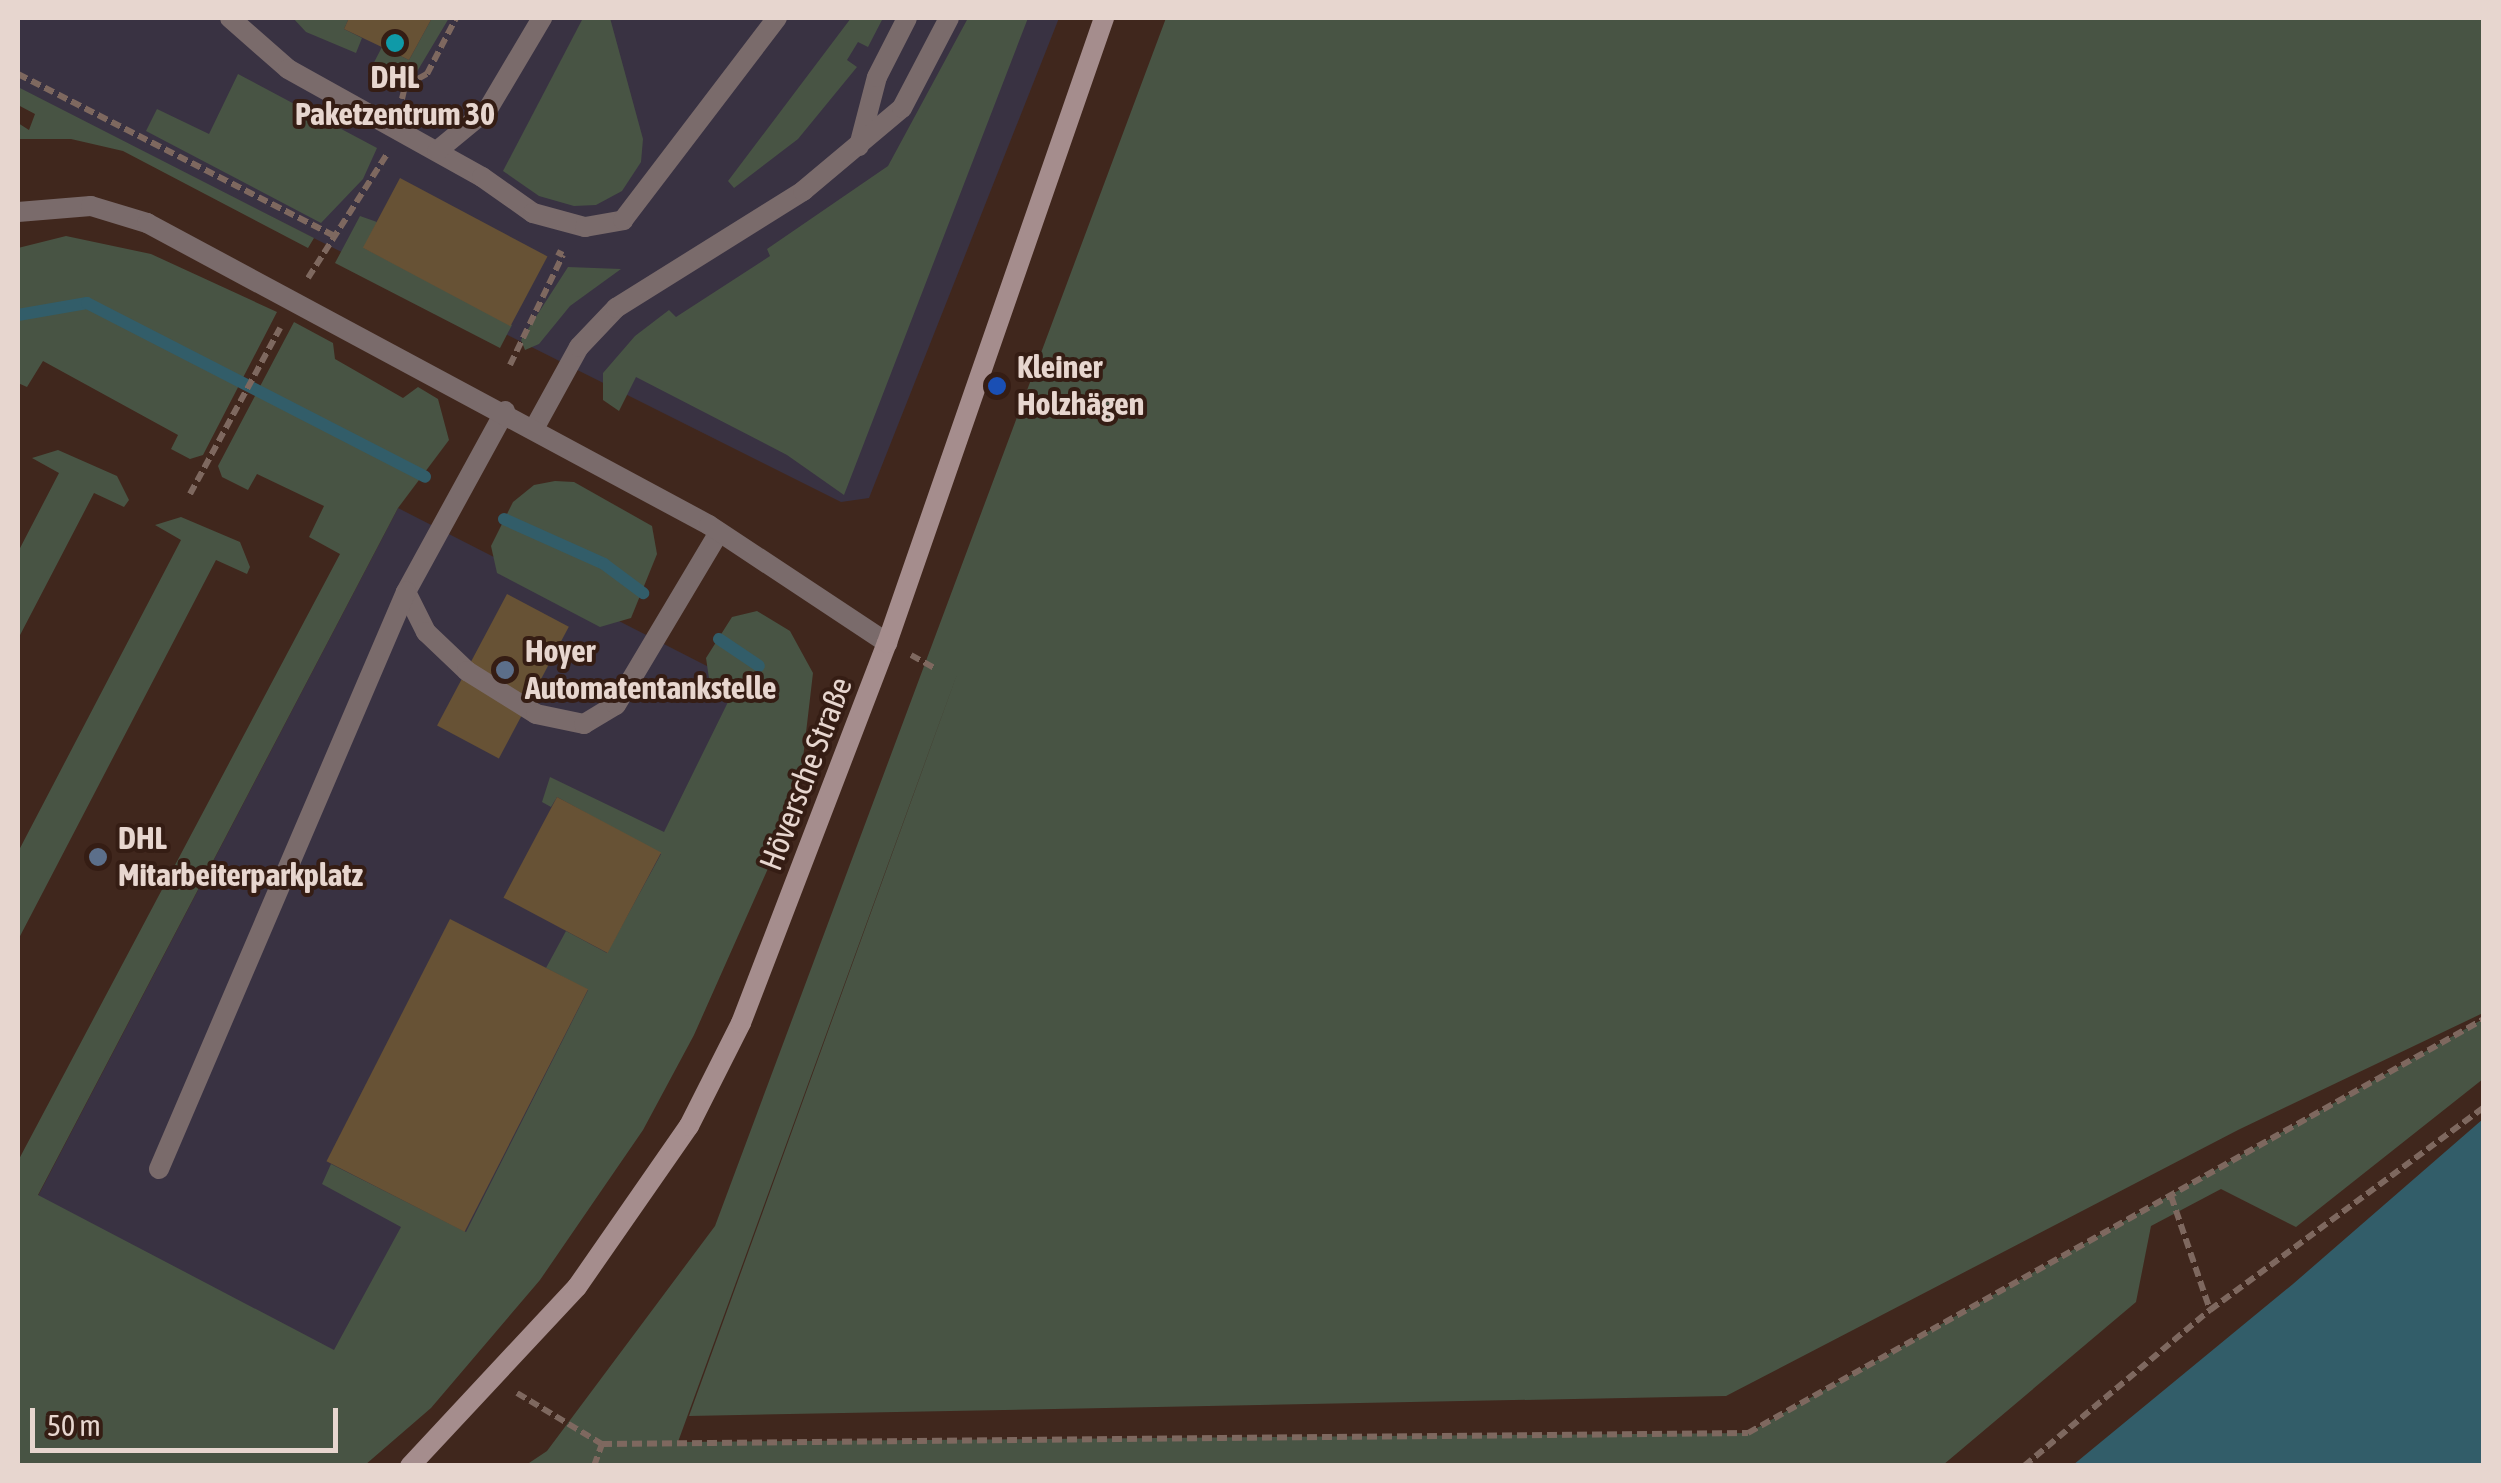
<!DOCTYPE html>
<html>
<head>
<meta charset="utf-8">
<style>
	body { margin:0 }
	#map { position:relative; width:2501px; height:1483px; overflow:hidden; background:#40271d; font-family:"Asap Condensed",sans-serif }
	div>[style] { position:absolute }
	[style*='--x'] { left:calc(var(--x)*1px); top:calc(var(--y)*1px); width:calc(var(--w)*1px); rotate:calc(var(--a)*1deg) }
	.industrial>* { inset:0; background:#393242 }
	.green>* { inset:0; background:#485444 }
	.water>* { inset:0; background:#325d69 }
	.stream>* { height:12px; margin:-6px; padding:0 6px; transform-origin:6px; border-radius:6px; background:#325d69 }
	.building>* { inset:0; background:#675235; transform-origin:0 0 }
	.path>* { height:6px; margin-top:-3px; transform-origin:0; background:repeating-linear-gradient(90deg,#7e685f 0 10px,transparent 0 15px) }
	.lane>* { height:20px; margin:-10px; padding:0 10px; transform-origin:10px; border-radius:10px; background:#7a6b6b }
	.street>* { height:20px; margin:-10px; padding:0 10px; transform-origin:10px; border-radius:10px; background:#7a6b6b }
	.secondary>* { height:20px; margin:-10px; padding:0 10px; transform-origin:10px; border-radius:10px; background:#a58d8d }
	.dots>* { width:28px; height:28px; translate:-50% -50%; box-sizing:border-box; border:5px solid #351d14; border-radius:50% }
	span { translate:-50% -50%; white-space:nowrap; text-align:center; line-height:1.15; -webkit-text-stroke:8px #351d14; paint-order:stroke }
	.poi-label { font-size:32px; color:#e7d6cf; font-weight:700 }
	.left { translate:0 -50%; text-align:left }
	.street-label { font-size:32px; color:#e7d6cf }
	.frame { position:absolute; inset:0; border:20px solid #e7d6cf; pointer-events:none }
	.scale { position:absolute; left:30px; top:1408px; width:308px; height:45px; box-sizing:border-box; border:5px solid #e7d6cf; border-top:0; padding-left:12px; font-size:30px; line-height:35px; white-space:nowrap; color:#e7d6cf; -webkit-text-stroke:8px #351d14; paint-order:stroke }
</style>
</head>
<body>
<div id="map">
	<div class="industrial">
		<div style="clip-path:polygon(18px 18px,1059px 18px,869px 498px,841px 502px,18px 90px)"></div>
		<div style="clip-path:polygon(398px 508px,787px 707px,401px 1370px,18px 1465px,18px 1234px)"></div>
	</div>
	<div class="green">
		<div style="clip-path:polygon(293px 18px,349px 18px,344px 29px,362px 38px,356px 53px,306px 32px)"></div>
		<div style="clip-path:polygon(432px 18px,449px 18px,415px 75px,387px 81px,368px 74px,382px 47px,409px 60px)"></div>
		<div style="clip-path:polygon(583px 18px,610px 18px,643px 139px,641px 162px,622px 191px,596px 205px,574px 206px,539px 196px,503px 171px)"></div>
		<div style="clip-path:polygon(851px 18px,883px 18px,868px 47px,858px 42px,847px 60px,857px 67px,798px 139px,734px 188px,728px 181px)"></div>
		<div style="clip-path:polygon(968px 18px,1028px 18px,844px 495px,787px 455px,636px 377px,619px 411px,603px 400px,603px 373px,635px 336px,669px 310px,676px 317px,770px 256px,767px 249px,888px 166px)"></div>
		<div style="clip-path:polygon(1166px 18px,2483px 18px,2483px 1013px,2238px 1130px,1726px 1396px,689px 1416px,960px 666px,678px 1442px,1748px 1433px,2483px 1019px,2483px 1079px,2296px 1227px,2221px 1189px,2151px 1226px,2136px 1302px,1943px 1465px,526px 1465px,547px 1451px,715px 1226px)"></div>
		<div style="clip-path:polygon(238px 74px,377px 148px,363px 179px,321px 223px,146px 131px,157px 109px,209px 134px)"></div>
		<div style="clip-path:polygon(18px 87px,314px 238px,308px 248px,123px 151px,71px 139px,18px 139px,18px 123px,29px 130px,35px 114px,18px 105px)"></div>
		<div style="clip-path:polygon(360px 216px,377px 222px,364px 248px,512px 325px,500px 348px,335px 263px)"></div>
		<div style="clip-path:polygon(66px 236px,151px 254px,277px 312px,203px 455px,190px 459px,171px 449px,178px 435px,43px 361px,27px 387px,18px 383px,18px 248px)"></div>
		<div style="clip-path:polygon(568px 267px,621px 269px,570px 306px,539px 344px,525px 350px,521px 340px)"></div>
		<div style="clip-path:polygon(294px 322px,333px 343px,335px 359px,403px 398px,418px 387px,438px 399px,449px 440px,398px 508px,38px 1195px,334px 1350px,401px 1227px,322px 1184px,331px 1164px,466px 1232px,588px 990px,546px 968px,566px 931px,607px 953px,661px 854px,557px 797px,551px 807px,542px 802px,550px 777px,664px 832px,728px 702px,711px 692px,706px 658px,732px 617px,757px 611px,790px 631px,813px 673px,798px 801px,694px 1035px,643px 1130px,540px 1280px,431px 1408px,365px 1465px,18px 1466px,18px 1161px,340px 554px,309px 537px,324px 506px,257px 474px,248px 490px,222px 477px,218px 466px)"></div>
		<div style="clip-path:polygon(58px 450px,117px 476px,129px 500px,124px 507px,94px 493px,18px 639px,18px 552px,59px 473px,32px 458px)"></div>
		<div style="clip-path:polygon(555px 481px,574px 482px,652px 526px,657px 554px,631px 618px,600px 627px,497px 573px,491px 546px,513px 502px,534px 485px)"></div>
		<div style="clip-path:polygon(181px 517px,240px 542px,250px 567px,247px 574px,216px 560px,18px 940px,18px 852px,181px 540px,155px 525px)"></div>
	</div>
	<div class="water">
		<div style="clip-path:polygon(2483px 1119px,2483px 1465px,2073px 1465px,2293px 1284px)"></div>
	</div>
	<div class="stream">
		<div style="--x:18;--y:315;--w:70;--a:-9.9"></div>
		<div style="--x:87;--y:303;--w:380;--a:27.2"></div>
		<div style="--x:504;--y:519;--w:110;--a:24.2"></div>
		<div style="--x:604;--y:564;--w:49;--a:36.6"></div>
		<div style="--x:719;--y:639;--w:48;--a:34"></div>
	</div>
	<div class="building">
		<div style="clip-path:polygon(349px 18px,432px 18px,409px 60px,344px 29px)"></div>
		<div style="left:400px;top:178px;width:167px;height:79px;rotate:28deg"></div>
		<div style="left:507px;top:594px;width:70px;height:149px;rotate:28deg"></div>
		<div style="left:557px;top:797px;width:118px;height:114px;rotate:28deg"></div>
		<div style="left:450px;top:919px;width:155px;height:272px;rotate:27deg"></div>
	</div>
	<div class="path">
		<div style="--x:18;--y:74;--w:355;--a:27.1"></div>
		<div style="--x:402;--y:99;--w:13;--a:-77"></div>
		<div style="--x:405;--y:86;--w:25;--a:-29"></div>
		<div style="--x:427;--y:74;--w:63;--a:-62.6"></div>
		<div style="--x:308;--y:278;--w:147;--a:-57.5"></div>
		<div style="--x:510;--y:365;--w:122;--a:-64.3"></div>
		<div style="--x:563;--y:255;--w:7;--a:-153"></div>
		<div style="--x:190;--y:494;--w:189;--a:-61.5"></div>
		<div style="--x:911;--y:655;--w:29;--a:29"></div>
		<div style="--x:2171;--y:1196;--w:120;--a:71.1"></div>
		<div style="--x:517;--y:1393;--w:99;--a:31"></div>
		<div style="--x:602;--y:1444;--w:1146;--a:-0.55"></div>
		<div style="--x:1748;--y:1433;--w:844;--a:-29.36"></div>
		<div style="--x:594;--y:1466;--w:23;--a:-70"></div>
		<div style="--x:2024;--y:1466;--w:243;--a:-40"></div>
		<div style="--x:2210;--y:1310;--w:341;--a:-36.5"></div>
	</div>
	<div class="lane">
		<div style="--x:230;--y:18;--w:77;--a:41.3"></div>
		<div style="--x:288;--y:69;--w:222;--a:29.1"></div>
		<div style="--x:482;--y:177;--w:62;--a:35.2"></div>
		<div style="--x:533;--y:213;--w:54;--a:15.1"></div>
		<div style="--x:585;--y:227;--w:39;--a:-10"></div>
		<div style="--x:623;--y:220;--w:254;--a:-52.7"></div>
		<div style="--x:859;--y:146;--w:71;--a:-75.4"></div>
		<div style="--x:877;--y:77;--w:66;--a:-63"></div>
		<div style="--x:437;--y:151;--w:66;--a:-39.5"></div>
		<div style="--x:488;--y:109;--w:106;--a:-59.3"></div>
		<div style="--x:505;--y:411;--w:206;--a:118.7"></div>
		<div style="--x:406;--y:592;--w:45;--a:63.4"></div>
		<div style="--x:426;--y:632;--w:57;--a:43.6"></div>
		<div style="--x:467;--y:671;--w:81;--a:31.9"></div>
		<div style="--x:536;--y:714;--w:49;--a:11.8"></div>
		<div style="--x:584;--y:724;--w:37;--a:-31"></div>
		<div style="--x:616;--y:705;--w:201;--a:-59.2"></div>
		<div style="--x:535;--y:427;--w:91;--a:-61.2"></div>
		<div style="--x:579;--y:347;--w:54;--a:-46.5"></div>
		<div style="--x:616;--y:308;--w:221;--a:-32"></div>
		<div style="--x:803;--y:191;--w:129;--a:-40"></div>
		<div style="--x:902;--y:108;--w:102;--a:-62.4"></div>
		<div style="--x:159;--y:1169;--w:628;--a:-66.83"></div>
	</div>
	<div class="street">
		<div style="--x:18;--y:212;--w:73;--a:-4.7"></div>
		<div style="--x:91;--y:206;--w:59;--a:16.9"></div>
		<div style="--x:147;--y:223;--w:638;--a:28.25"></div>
		<div style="--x:709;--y:525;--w:214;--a:33.5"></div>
	</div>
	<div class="secondary">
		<div style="--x:410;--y:1466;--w:245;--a:-47"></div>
		<div style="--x:577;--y:1287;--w:196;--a:-55.2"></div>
		<div style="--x:689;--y:1126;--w:115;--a:-63.2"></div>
		<div style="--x:741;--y:1023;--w:407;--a:-69"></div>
		<div style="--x:887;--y:643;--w:662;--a:-70.85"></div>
	</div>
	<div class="dots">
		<div style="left:395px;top:43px;background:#0f9aa8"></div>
		<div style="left:997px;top:386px;background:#1a4fb4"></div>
		<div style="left:505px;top:670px;background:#5c6f8a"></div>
		<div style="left:98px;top:857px;background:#5c6f8a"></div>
	</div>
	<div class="poi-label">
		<span style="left:395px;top:96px">DHL<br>Paketzentrum 30</span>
		<span class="left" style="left:1017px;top:386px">Kleiner<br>Holzhägen</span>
		<span class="left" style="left:525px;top:670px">Hoyer<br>Automatentankstelle</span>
		<span class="left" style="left:118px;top:857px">DHL<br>Mitarbeiterparkplatz</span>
	</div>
	<div class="street-label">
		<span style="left:806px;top:774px;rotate:-69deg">Höversche Straße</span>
	</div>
	<div class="frame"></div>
	<div class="scale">50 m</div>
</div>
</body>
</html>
